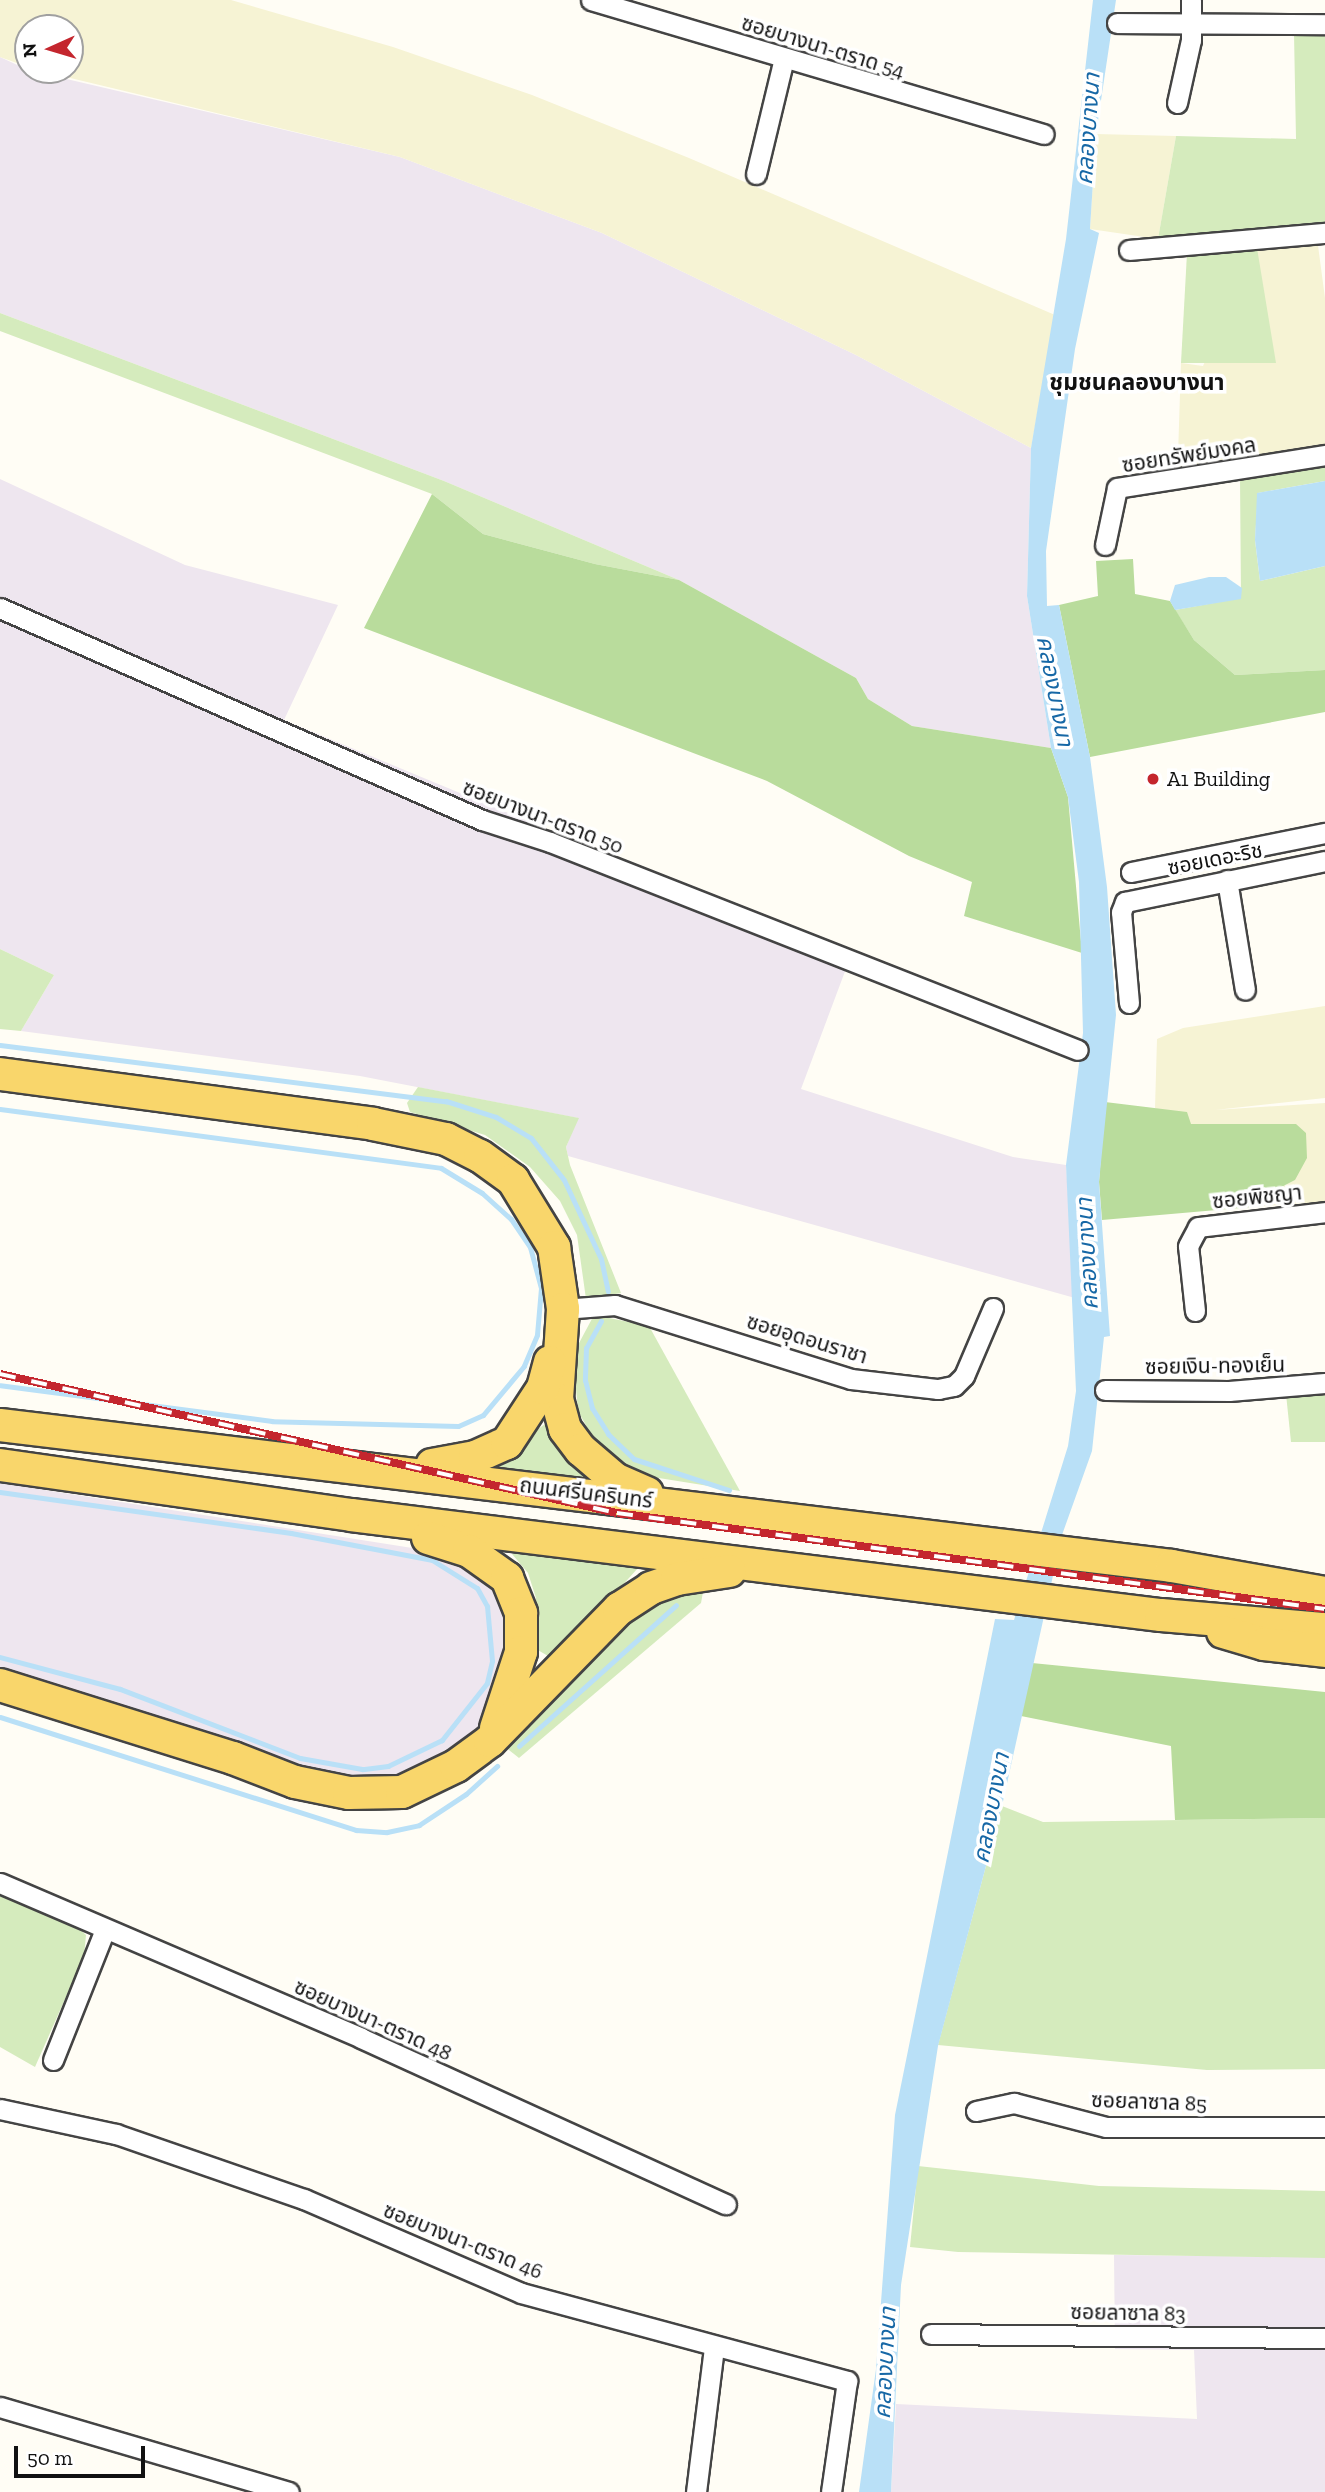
<!DOCTYPE html>
<html>
<head>
<meta charset="utf-8">
<style>
	body { margin:0 }
	#map { position:relative; width:1325px; height:2492px; overflow:hidden; background:#fffdf5; font-family:"Zilla Slab","Noto Sans Thai",serif }
	div>[style] { position:absolute }
	[style*='--x'] { left:calc(var(--x)*1px); top:calc(var(--y)*1px); width:calc(var(--w)*1px); rotate:calc(var(--a)*1deg) }
	.industrial>* { inset:0; background:#eee6ef }
	.farmland>* { inset:0; background:#f6f3d4 }
	.green>* { inset:0; background:#d5ebbd }
	.forest>* { inset:0; background:#b9dc9c }
	.water>* { inset:0; background:#b9e0f7 }
	.stream>* { height:5px; margin:-2.5px; padding:0 2.5px; transform-origin:2.5px; border-radius:2.5px; background:#b9e0f7 }
	.roads { filter:drop-shadow(2px 0 #444) drop-shadow(-2px 0 #444) drop-shadow(0 2px #444) drop-shadow(0 -2px #444) }
	.minor>* { height:19px; margin:-9.5px; padding:0 9.5px; transform-origin:9.5px; border-radius:9.5px; background:#fff }
	.primary>* { height:32px; margin:-16px; padding:0 16px; transform-origin:16px; border-radius:16px; background:#f9d66b }
	.rail>* { height:8px; margin-top:-4px; transform-origin:0; background:repeating-linear-gradient(90deg,#fff 0 16px,#c4262e 0 32px); box-sizing:border-box; border-block:2px solid #c4262e }
	.dots>* { width:19px; height:19px; translate:-50% -50%; box-sizing:border-box; border:4px solid #fff; border-radius:50% }
	span { translate:-50% -50%; white-space:nowrap; text-align:center; line-height:1.15; -webkit-text-stroke:7px #fff; paint-order:stroke }
	.street-label { font-size:21px; color:#111 }
	.poi-label { font-size:21px; color:#111 }
	.left { translate:0 -50%; text-align:left }
	.water-label { font-size:23px; color:#1768a6; font-style:italic }
	.neighbourhood-label { font-size:23px; color:#111; font-weight:700 }
	.north { position:absolute; left:14px; top:14px; width:70px; height:70px; box-sizing:border-box; background:#fff; border:2px solid #a0a0a0; border-radius:50%; rotate:266deg; font-size:19px; font-weight:700; line-height:28px; text-align:center; color:#111 }
	.north::after { content:''; display:block; margin:auto; width:24px; height:32px; background:#c4262e; clip-path:polygon(50% 0,100% 100%,50% 72%,0 100%) }
	.scale { position:absolute; left:14px; top:2446px; width:131px; height:32px; box-sizing:border-box; border:4px solid #111; border-top:0; padding-left:9px; font-size:21px; line-height:24px; white-space:nowrap; color:#111; -webkit-text-stroke:5px #fff; paint-order:stroke }
</style>
</head>
<body>
<div id="map">
	<div class="industrial">
		<div style="clip-path:polygon(0 57px,28px 70px,400px 157px,602px 233px,856px 355px,1031px 448px,1027px 596px,1051px 748px,912px 726px,868px 699px,856px 678px,679px 580px,444px 481px,0 313px)"></div>
		<div style="clip-path:polygon(0 479px,185px 565px,338px 605px,284px 720px,689px 888px,853px 950px,801px 1089px,1013px 1157px,1066px 1165px,1075px 1298px,568px 1156px,566px 1147px,578px 1118px,360px 1076px,21px 1031px,54px 975px,0 949px)"></div>
		<div style="clip-path:polygon(0 1483px,425px 1550px,473px 1569px,495px 1591px,506px 1620px,509px 1653px,497px 1691px,479px 1728px,416px 1770px,376px 1780px,305px 1767px,0 1668px)"></div>
		<div style="clip-path:polygon(1114px 2255px,1325px 2257px,1325px 2492px,891px 2492px,896px 2404px,1197px 2419px,1194px 2350px,1115px 2349px)"></div>
	</div>
	<div class="farmland">
		<div style="clip-path:polygon(0 0,231px 0,393px 47px,532px 95px,689px 158px,1055px 315px,1031px 448px,856px 355px,602px 233px,400px 157px,37px 70px,70px 70px,70px 28px,28px 28px,28px 67px,0 57px)"></div>
		<div style="clip-path:polygon(1096px 134px,1176px 136px,1158px 239px,1090px 229px)"></div>
		<div style="clip-path:polygon(1317px 238px,1325px 298px,1325px 462px,1177px 486px,1181px 363px,1203px 366px,1257px 248px)"></div>
		<div style="clip-path:polygon(1325px 1006px,1325px 1098px,1215px 1110px,1325px 1103px,1325px 1202px,1263px 1206px,1268px 1194px,1295px 1180px,1296px 1124px,1190px 1124px,1155px 1108px,1157px 1039px,1183px 1028px)"></div>
	</div>
	<div class="green">
		<div style="clip-path:polygon(1294px 34px,1325px 34px,1325px 227px,1158px 239px,1176px 136px,1296px 139px)"></div>
		<div style="clip-path:polygon(1257px 248px,1276px 363px,1181px 363px,1187px 253px)"></div>
		<div style="clip-path:polygon(0 313px,444px 481px,679px 580px,595px 564px,483px 534px,432px 494px,0 331px)"></div>
		<div style="clip-path:polygon(1325px 462px,1325px 481px,1258px 493px,1255px 540px,1260px 581px,1325px 566px,1325px 670px,1235px 675px,1194px 640px,1175px 610px,1241px 598px,1240px 478px)"></div>
		<div style="clip-path:polygon(0 949px,54px 975px,21px 1031px,0 1029px)"></div>
		<div style="clip-path:polygon(418px 1087px,579px 1118px,566px 1147px,570px 1165px,621px 1293px,586px 1299px,577px 1235px,560px 1201px,530px 1167px,485px 1135px,410px 1112px,407px 1103px)"></div>
		<div style="clip-path:polygon(594px 1315px,649px 1326px,740px 1491px,640px 1475px,593px 1438px,578px 1411px,575px 1377px,578px 1345px)"></div>
		<div style="clip-path:polygon(1325px 1390px,1325px 1442px,1291px 1442px,1286px 1394px)"></div>
		<div style="clip-path:polygon(545px 1424px,572px 1463px,590px 1480px,494px 1470px,495px 1461px)"></div>
		<div style="clip-path:polygon(512px 1554px,537px 1554px,638px 1568px,555px 1660px,536px 1649px,536px 1598px,528px 1573px)"></div>
		<div style="clip-path:polygon(703px 1592px,701px 1603px,519px 1758px,499px 1742px,646px 1603px)"></div>
		<div style="clip-path:polygon(1002px 1806px,1043px 1822px,1325px 1818px,1325px 2069px,1207px 2070px,938px 2045px)"></div>
		<div style="clip-path:polygon(0 1893px,75px 1925px,86px 1935px,84px 1956px,35px 2067px,0 2047px)"></div>
		<div style="clip-path:polygon(918px 2166px,1099px 2186px,1325px 2191px,1325px 2258px,958px 2252px,910px 2247px)"></div>
	</div>
	<div class="forest">
		<div style="clip-path:polygon(432px 494px,483px 534px,595px 564px,679px 580px,856px 678px,868px 699px,912px 726px,1051px 748px,1068px 797px,1082px 953px,964px 916px,972px 882px,909px 856px,767px 781px,364px 628px)"></div>
		<div style="clip-path:polygon(1133px 559px,1135px 594px,1170px 601px,1194px 640px,1235px 675px,1325px 670px,1325px 712px,1090px 757px,1059px 605px,1098px 596px,1096px 561px)"></div>
		<div style="clip-path:polygon(1105px 1102px,1187px 1112px,1191px 1124px,1296px 1124px,1306px 1133px,1307px 1158px,1295px 1180px,1268px 1194px,1263px 1206px,1102px 1220px,1099px 1182px)"></div>
		<div style="clip-path:polygon(1032px 1663px,1325px 1692px,1325px 1818px,1175px 1820px,1171px 1746px,1021px 1716px)"></div>
	</div>
	<div class="water">
		<div style="clip-path:polygon(1093px 0,1116px 0,1096px 134px,1090px 229px,1099px 233px,1075px 349px,1046px 551px,1047px 606px,1059px 605px,1090px 757px,1107px 887px,1116px 1015px,1099px 1182px,1110px 1336px,1104px 1337px,1092px 1451px,1062px 1535px,1002px 1806px,938px 2046px,901px 2285px,891px 2492px,859px 2492px,876px 2369px,895px 2115px,995px 1619px,1014px 1620px,1068px 1446px,1076px 1391px,1066px 1165px,1083px 1033px,1079px 882px,1068px 797px,1051px 748px,1027px 596px,1031px 448px,1066px 239px)"></div>
		<div style="clip-path:polygon(1325px 481px,1325px 566px,1260px 581px,1255px 540px,1257px 493px)"></div>
		<div style="clip-path:polygon(1209px 577px,1226px 577px,1242px 588px,1241px 599px,1175px 610px,1170px 601px,1175px 585px)"></div>
	</div>
	<div class="stream">
		<div style="--x:0;--y:1045;--w:450;--a:7.2"></div>
		<div style="--x:446;--y:1101;--w:52;--a:17.7"></div>
		<div style="--x:496;--y:1117;--w:41;--a:31"></div>
		<div style="--x:531;--y:1138;--w:53;--a:51.8"></div>
		<div style="--x:564;--y:1180;--w:87;--a:64.9"></div>
		<div style="--x:601;--y:1259;--w:33;--a:78"></div>
		<div style="--x:0;--y:1109;--w:445;--a:7.6"></div>
		<div style="--x:441;--y:1168;--w:48;--a:31.4"></div>
		<div style="--x:482;--y:1193;--w:39;--a:42"></div>
		<div style="--x:511;--y:1219;--w:34;--a:56"></div>
		<div style="--x:530;--y:1247;--w:42;--a:75"></div>
		<div style="--x:541;--y:1288;--w:47;--a:94.9"></div>
		<div style="--x:537;--y:1335;--w:34;--a:113"></div>
		<div style="--x:524;--y:1366;--w:64;--a:129.9"></div>
		<div style="--x:483;--y:1415;--w:27;--a:156"></div>
		<div style="--x:458;--y:1426;--w:186;--a:-178.5"></div>
		<div style="--x:272;--y:1421;--w:274;--a:-172.5"></div>
		<div style="--x:601;--y:1321;--w:31;--a:119"></div>
		<div style="--x:586;--y:1348;--w:32;--a:92"></div>
		<div style="--x:585;--y:1380;--w:29;--a:76"></div>
		<div style="--x:592;--y:1408;--w:31;--a:58"></div>
		<div style="--x:608;--y:1434;--w:36;--a:44"></div>
		<div style="--x:634;--y:1459;--w:100;--a:18.1"></div>
		<div style="--x:0;--y:1492;--w:294;--a:8"></div>
		<div style="--x:291;--y:1533;--w:144;--a:10.8"></div>
		<div style="--x:432;--y:1560;--w:53;--a:31.9"></div>
		<div style="--x:477;--y:1588;--w:21;--a:61"></div>
		<div style="--x:487;--y:1606;--w:55;--a:84.8"></div>
		<div style="--x:492;--y:1661;--w:23;--a:103"></div>
		<div style="--x:487;--y:1683;--w:73;--a:128.3"></div>
		<div style="--x:442;--y:1740;--w:60;--a:154.3"></div>
		<div style="--x:388;--y:1766;--w:26;--a:173"></div>
		<div style="--x:362;--y:1769;--w:63;--a:-169.9"></div>
		<div style="--x:300;--y:1758;--w:193;--a:-159"></div>
		<div style="--x:120;--y:1689;--w:124;--a:-165.1"></div>
		<div style="--x:0;--y:1717;--w:374;--a:17.6"></div>
		<div style="--x:356;--y:1830;--w:31;--a:4"></div>
		<div style="--x:387;--y:1832;--w:33;--a:-12"></div>
		<div style="--x:419;--y:1825;--w:56;--a:-33.4"></div>
		<div style="--x:466;--y:1794;--w:42;--a:-42.1"></div>
		<div style="--x:519;--y:1746;--w:211;--a:-41.9"></div>
	</div>
	<div class="roads">
		<div class="minor">
			<div style="--x:591;--y:0;--w:472;--a:16.5"></div>
			<div style="--x:1117;--y:23;--w:208;--a:0.3"></div>
			<div style="--x:1177;--y:103;--w:65;--a:-77.5"></div>
			<div style="--x:1191;--y:40;--w:40;--a:-90"></div>
			<div style="--x:756;--y:174;--w:119;--a:-76.4"></div>
			<div style="--x:1129;--y:250;--w:197;--a:-5"></div>
			<div style="--x:1105;--y:545;--w:58;--a:-78.1"></div>
			<div style="--x:1117;--y:488;--w:211;--a:-9"></div>
			<div style="--x:0;--y:608;--w:527;--a:23.74"></div>
			<div style="--x:482;--y:820;--w:71;--a:17.9"></div>
			<div style="--x:550;--y:842;--w:567;--a:21.5"></div>
			<div style="--x:1131;--y:872;--w:198;--a:-11.4"></div>
			<div style="--x:1227;--y:880;--w:111;--a:80.7"></div>
			<div style="--x:1129;--y:1003;--w:91;--a:-95"></div>
			<div style="--x:1121;--y:912;--w:11;--a:-68"></div>
			<div style="--x:1125;--y:902;--w:204;--a:-11.6"></div>
			<div style="--x:563;--y:1309;--w:52;--a:-4.4"></div>
			<div style="--x:615;--y:1305;--w:247;--a:17.4"></div>
			<div style="--x:851;--y:1379;--w:88;--a:6.6"></div>
			<div style="--x:938;--y:1389;--w:16;--a:-11"></div>
			<div style="--x:954;--y:1386;--w:14;--a:-45"></div>
			<div style="--x:964;--y:1376;--w:74;--a:-66.9"></div>
			<div style="--x:1195;--y:1311;--w:65;--a:-96.1"></div>
			<div style="--x:1188;--y:1246;--w:21;--a:-62"></div>
			<div style="--x:1198;--y:1227;--w:128;--a:-6.7"></div>
			<div style="--x:1105;--y:1390;--w:124;--a:0.5"></div>
			<div style="--x:1229;--y:1391;--w:96;--a:-4.8"></div>
			<div style="--x:0;--y:1883;--w:393;--a:23.2"></div>
			<div style="--x:361;--y:2038;--w:401;--a:24.5"></div>
			<div style="--x:53;--y:2060;--w:141;--a:-68.3"></div>
			<div style="--x:0;--y:2109;--w:119;--a:12.2"></div>
			<div style="--x:116;--y:2134;--w:199;--a:19.1"></div>
			<div style="--x:304;--y:2199;--w:236;--a:23.4"></div>
			<div style="--x:521;--y:2293;--w:338;--a:15.1"></div>
			<div style="--x:847;--y:2381;--w:112;--a:98.2"></div>
			<div style="--x:976;--y:2111;--w:39;--a:-12"></div>
			<div style="--x:1014;--y:2103;--w:95;--a:14.6"></div>
			<div style="--x:1106;--y:2127;--w:219;--a:0"></div>
			<div style="--x:931;--y:2334;--w:394;--a:0.6"></div>
			<div style="--x:0;--y:2407;--w:301;--a:16.4"></div>
			<div style="--x:696;--y:2492;--w:146;--a:-82.9"></div>
		</div>
		<div class="primary">
			<div style="--x:0;--y:1074;--w:376;--a:7.6"></div>
			<div style="--x:373;--y:1124;--w:75;--a:11.6"></div>
			<div style="--x:446;--y:1139;--w:38;--a:27"></div>
			<div style="--x:480;--y:1156;--w:41;--a:36"></div>
			<div style="--x:513;--y:1180;--w:79;--a:58.5"></div>
			<div style="--x:554;--y:1247;--w:63;--a:81.7"></div>
			<div style="--x:563;--y:1309;--w:90;--a:93.8"></div>
			<div style="--x:557;--y:1399;--w:31;--a:75"></div>
			<div style="--x:565;--y:1429;--w:26;--a:53"></div>
			<div style="--x:581;--y:1450;--w:45;--a:40.5"></div>
			<div style="--x:615;--y:1479;--w:35;--a:24"></div>
			<div style="--x:0;--y:1425;--w:1180;--a:6.86"></div>
			<div style="--x:1172;--y:1566;--w:155;--a:10"></div>
			<div style="--x:0;--y:1465;--w:355;--a:8.1"></div>
			<div style="--x:351;--y:1515;--w:816;--a:7.04"></div>
			<div style="--x:1161;--y:1615;--w:165;--a:4.9"></div>
			<div style="--x:432;--y:1465;--w:44;--a:-10.5"></div>
			<div style="--x:475;--y:1457;--w:35;--a:-24"></div>
			<div style="--x:507;--y:1443;--w:66;--a:-56.8"></div>
			<div style="--x:543;--y:1388;--w:27;--a:-75"></div>
			<div style="--x:428;--y:1538;--w:43;--a:17.6"></div>
			<div style="--x:469;--y:1551;--w:47;--a:35.4"></div>
			<div style="--x:507;--y:1578;--w:38;--a:68"></div>
			<div style="--x:521;--y:1613;--w:39;--a:90"></div>
			<div style="--x:521;--y:1652;--w:80;--a:108.2"></div>
			<div style="--x:1223;--y:1632;--w:43;--a:16.3"></div>
			<div style="--x:1264;--y:1644;--w:61;--a:6.5"></div>
			<div style="--x:0;--y:1685;--w:244;--a:17.4"></div>
			<div style="--x:233;--y:1758;--w:66;--a:21.2"></div>
			<div style="--x:295;--y:1782;--w:55;--a:11.5"></div>
			<div style="--x:349;--y:1793;--w:53;--a:-1.1"></div>
			<div style="--x:402;--y:1792;--w:60;--a:-25.7"></div>
			<div style="--x:456;--y:1766;--w:42;--a:-36.3"></div>
			<div style="--x:490;--y:1741;--w:185;--a:-45.7"></div>
			<div style="--x:619;--y:1609;--w:38;--a:-33"></div>
			<div style="--x:651;--y:1588;--w:28;--a:-19"></div>
			<div style="--x:677;--y:1579;--w:53;--a:-8.7"></div>
		</div>
	</div>
	<div class="rail">
		<div style="--x:0;--y:1374;--w:632;--a:12.7"></div>
		<div style="--x:617;--y:1513;--w:714;--a:7.72"></div>
	</div>
	<div class="dots">
		<div style="left:1153px;top:779px;background:#c4262e"></div>
	</div>
	<div class="street-label">
		<span style="left:823px;top:47px;rotate:17deg">ซอยบางนา-ตราด 54</span>
		<span style="left:1189px;top:455px;rotate:-9deg">ซอยทรัพย์มงคล</span>
		<span style="left:543px;top:817px;rotate:21deg">ซอยบางนา-ตราด 50</span>
		<span style="left:1215px;top:859px;rotate:-11deg">ซอยเดอะริช</span>
		<span style="left:1257px;top:1197px;rotate:-6deg">ซอยพิชญา</span>
		<span style="left:807px;top:1339px;rotate:17deg">ซอยอุดอนราชา</span>
		<span style="left:1215px;top:1366px;rotate:-1deg">ซอยเงิน-ทองเย็น</span>
		<span style="left:586px;top:1493px;rotate:7deg">ถนนศรีนครินทร์</span>
		<span style="left:373px;top:2020px;rotate:24deg">ซอยบางนา-ตราด 48</span>
		<span style="left:1149px;top:2102px;rotate:2deg">ซอยลาซาล 85</span>
		<span style="left:463px;top:2241px;rotate:22deg">ซอยบางนา-ตราด 46</span>
		<span style="left:1128px;top:2313px;rotate:1deg">ซอยลาซาล 83</span>
	</div>
	<div class="poi-label">
		<span class="left" style="left:1167px;top:779px">A1 Building</span>
	</div>
	<div class="water-label">
		<span style="left:1088px;top:129px;rotate:-86deg">คลองบางนา</span>
		<span style="left:1055px;top:691px;rotate:79deg">คลองบางนา</span>
		<span style="left:1087px;top:1254px;rotate:-93deg">คลองบางนา</span>
		<span style="left:991px;top:1808px;rotate:-79deg">คลองบางนา</span>
		<span style="left:885px;top:2363px;rotate:-87deg">คลองบางนา</span>
	</div>
	<div class="neighbourhood-label">
		<span style="left:1137px;top:382px">ชุมชนคลองบางนา</span>
	</div>
	<div class="north">N</div>
	<div class="scale">50 m</div>
</div>
</body>
</html>
